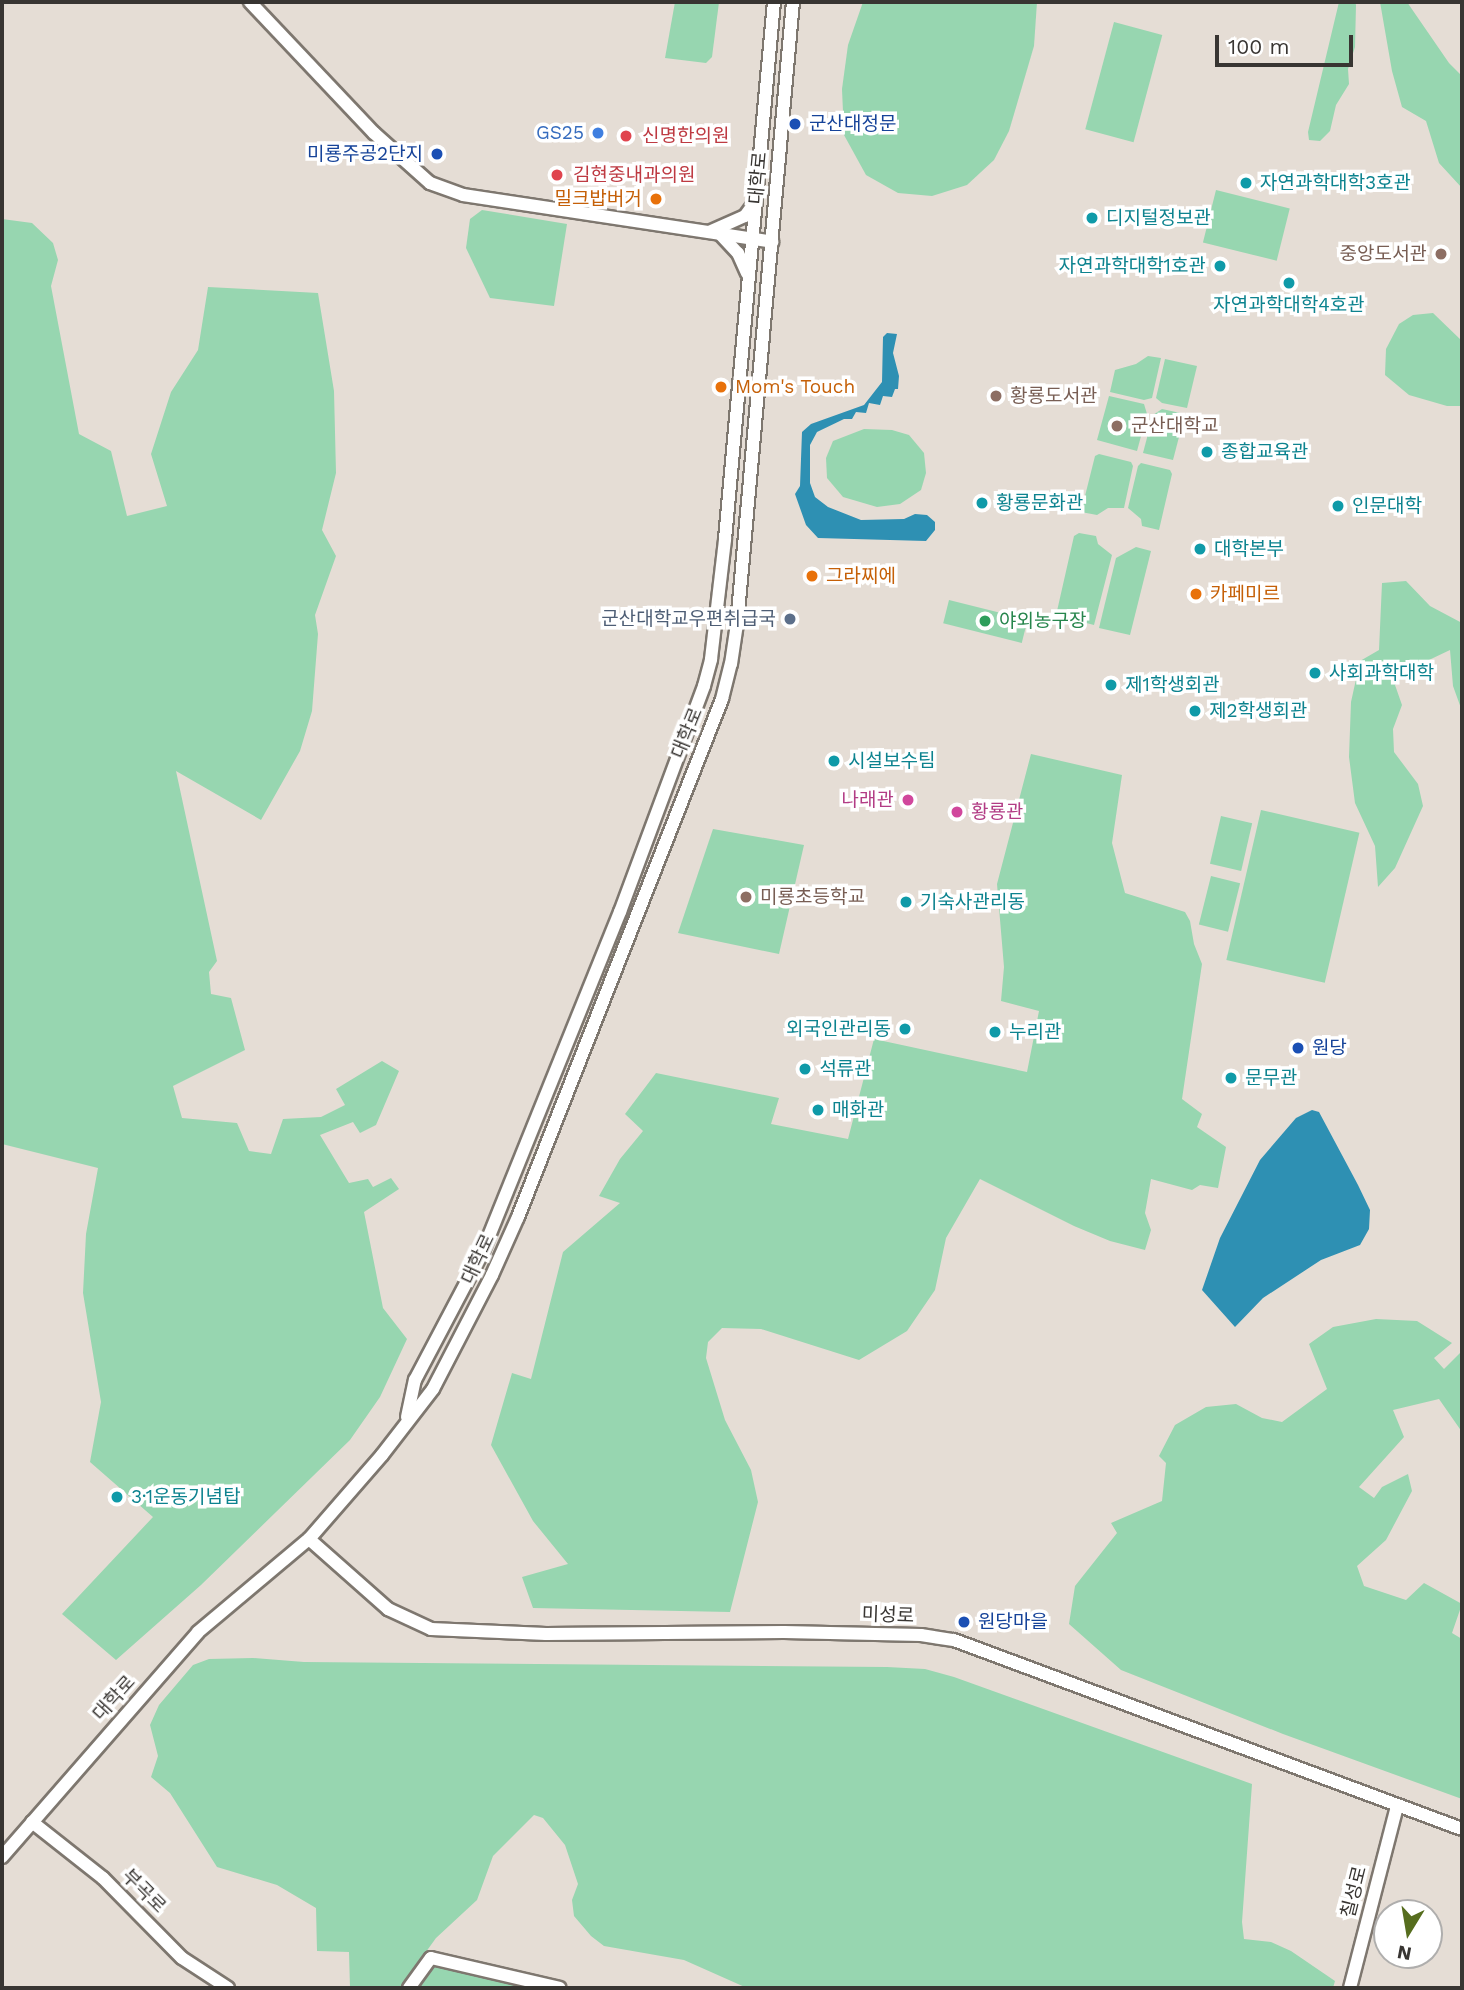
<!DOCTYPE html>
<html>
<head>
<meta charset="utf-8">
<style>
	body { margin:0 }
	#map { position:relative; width:1464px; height:1990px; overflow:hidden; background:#e5ddd5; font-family:"Work Sans","Noto Sans KR",sans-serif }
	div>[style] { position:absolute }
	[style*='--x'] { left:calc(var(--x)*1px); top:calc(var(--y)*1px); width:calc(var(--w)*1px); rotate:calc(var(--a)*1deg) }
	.green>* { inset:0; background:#97d6b0; transform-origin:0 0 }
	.water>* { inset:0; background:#2e90b3 }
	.roads { filter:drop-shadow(2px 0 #7e776f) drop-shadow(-2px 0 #7e776f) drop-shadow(0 2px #7e776f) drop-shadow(0 -2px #7e776f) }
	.tertiary>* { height:12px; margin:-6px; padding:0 6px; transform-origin:6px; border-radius:6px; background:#fff }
	.dots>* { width:19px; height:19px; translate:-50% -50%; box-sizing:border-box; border:4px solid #fff; border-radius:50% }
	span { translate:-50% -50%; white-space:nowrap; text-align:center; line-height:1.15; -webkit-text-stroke:7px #fff; paint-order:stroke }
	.transit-label { font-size:19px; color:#164399 }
	.left { translate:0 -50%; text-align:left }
	.right { translate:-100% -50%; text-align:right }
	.shop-label { font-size:19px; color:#366cbe }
	.health-label { font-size:19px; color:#be3a42 }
	.street-label { font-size:19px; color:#383532 }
	.culture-label { font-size:19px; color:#0d838f }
	.food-label { font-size:19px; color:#c56008 }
	.education-label { font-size:19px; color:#785e54 }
	.service-label { font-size:19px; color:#4e5e75 }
	.leisure-label { font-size:19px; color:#27864d }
	.hotel-label { font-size:19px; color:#b23c85 }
	.frame { position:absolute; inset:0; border:4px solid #383532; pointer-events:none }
	.north { position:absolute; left:1373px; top:1899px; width:70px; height:70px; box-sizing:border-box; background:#fff; border:2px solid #afaead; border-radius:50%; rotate:191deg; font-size:19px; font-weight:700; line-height:28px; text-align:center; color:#383532 }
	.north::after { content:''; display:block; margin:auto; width:24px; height:32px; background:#566d1e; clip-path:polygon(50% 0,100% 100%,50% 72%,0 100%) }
	.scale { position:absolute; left:1215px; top:35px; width:138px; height:32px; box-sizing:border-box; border:4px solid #383532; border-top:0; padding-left:9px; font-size:21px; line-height:24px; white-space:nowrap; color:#383532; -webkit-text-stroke:5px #fff; paint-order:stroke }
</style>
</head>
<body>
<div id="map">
	<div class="green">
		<div style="clip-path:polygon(675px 2px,719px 2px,712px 57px,706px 63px,665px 58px)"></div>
		<div style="clip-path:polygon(863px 2px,1037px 2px,1034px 46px,1009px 131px,994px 160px,967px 185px,932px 196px,898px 193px,866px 175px,844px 135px,842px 89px,848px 45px)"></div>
		<div style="clip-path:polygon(1339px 2px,1355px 2px,1356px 5px,1355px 47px,1348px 69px,1349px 84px,1336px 105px,1330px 131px,1320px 141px,1309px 140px,1308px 132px)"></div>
		<div style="clip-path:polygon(1380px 2px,1407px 2px,1449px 63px,1462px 76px,1462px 188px,1439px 163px,1426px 121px,1402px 107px,1392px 71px)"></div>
		<div style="left:1114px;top:22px;width:50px;height:111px;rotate:15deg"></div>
		<div style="left:1216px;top:190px;width:76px;height:54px;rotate:14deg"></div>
		<div style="clip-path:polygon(482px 210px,567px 224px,554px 306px,490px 298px,466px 248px,470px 219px)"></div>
		<div style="clip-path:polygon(2px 219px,32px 223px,53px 243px,58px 260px,51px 286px,79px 434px,111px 451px,127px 516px,167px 506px,151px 454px,171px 392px,198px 350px,208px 287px,318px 293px,334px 391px,336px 473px,322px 530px,336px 556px,315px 615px,318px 634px,312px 711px,300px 751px,261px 820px,176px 771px,217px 961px,209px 972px,211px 994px,231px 998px,245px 1050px,173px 1086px,182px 1118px,237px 1123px,249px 1151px,271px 1154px,283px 1119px,321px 1117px,345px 1105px,336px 1089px,382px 1061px,399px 1071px,376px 1125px,360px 1133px,353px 1122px,320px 1135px,349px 1183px,368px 1179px,373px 1187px,391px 1178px,399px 1189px,364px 1212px,383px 1308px,407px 1339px,380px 1397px,350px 1440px,201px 1585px,116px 1660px,62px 1614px,153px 1517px,90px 1462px,101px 1402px,83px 1293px,86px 1234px,98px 1168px,2px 1144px)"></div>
		<div style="clip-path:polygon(1433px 313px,1462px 341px,1462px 406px,1447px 406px,1409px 395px,1385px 375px,1386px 349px,1399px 324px,1413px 315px)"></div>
		<div style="clip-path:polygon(1148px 356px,1161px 358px,1152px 398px,1144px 400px,1110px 392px,1115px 370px,1136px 364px)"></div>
		<div style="clip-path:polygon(1165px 359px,1197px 366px,1187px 408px,1162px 403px,1156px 398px)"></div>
		<div style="clip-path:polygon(1109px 396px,1144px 404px,1147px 414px,1137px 451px,1097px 440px)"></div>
		<div style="clip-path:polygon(1162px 409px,1185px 414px,1173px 460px,1143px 453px,1153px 415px)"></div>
		<div style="clip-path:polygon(864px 429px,892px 430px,909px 435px,924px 453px,926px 473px,921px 490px,900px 504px,877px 507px,843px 497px,827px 478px,826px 458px,833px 441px)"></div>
		<div style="clip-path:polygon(1099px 454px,1131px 462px,1133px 466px,1124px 508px,1108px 508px,1097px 515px,1081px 512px,1095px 456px)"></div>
		<div style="clip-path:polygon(1141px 463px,1170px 470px,1172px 474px,1159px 530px,1142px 526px,1141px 519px,1128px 508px,1138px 466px)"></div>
		<div style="clip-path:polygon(1079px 533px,1096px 536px,1098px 544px,1112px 555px,1094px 625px,1059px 616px,1057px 611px,1074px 536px)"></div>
		<div style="clip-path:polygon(1136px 547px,1151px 551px,1130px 635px,1099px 628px,1116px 558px)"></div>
		<div style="clip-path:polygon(1406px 581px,1430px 606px,1462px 623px,1462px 711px,1453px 686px,1450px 650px,1410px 669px,1395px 685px,1402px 705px,1393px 729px,1394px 752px,1418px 784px,1423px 806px,1395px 868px,1378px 887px,1375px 846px,1355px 803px,1349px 757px,1351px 702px,1360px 661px,1379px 650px,1382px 583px)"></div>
		<div style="left:949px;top:600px;width:81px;height:24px;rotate:14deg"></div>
		<div style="clip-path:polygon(1031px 754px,1122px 775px,1112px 843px,1125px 893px,1185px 912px,1190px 921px,1194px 944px,1202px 964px,1182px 1099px,1202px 1114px,1197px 1127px,1226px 1147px,1218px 1188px,1200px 1185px,1192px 1190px,1151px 1179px,1145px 1213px,1151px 1230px,1145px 1250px,1110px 1241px,1074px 1226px,980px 1179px,946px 1238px,935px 1290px,907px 1331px,859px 1360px,761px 1329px,722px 1328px,708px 1342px,706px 1358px,725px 1420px,751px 1470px,758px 1502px,730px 1612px,533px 1608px,522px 1577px,568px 1564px,533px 1521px,491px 1445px,512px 1373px,531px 1379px,563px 1252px,620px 1203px,599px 1196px,620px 1159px,643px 1131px,625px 1114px,656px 1073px,779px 1098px,771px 1124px,848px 1139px,874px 1039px,1027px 1072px,1039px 1011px,1001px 1001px,1004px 967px,997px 884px)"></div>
		<div style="left:1261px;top:810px;width:101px;height:154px;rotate:13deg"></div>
		<div style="left:1221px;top:816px;width:32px;height:49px;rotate:13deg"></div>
		<div style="clip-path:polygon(713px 829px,804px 845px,779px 954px,678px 933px)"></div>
		<div style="left:1211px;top:876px;width:30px;height:50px;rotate:14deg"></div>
		<div style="clip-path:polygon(1376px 1319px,1417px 1321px,1452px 1343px,1434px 1358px,1444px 1369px,1462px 1351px,1462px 1432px,1439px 1399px,1393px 1410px,1404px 1437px,1359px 1487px,1374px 1498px,1382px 1487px,1408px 1474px,1412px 1491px,1386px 1540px,1357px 1566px,1364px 1586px,1406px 1600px,1424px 1583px,1462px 1604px,1452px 1633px,1462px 1639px,1462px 1799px,1283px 1734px,1121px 1670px,1069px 1624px,1075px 1586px,1117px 1533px,1111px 1523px,1162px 1501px,1166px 1463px,1159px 1456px,1175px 1425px,1206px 1407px,1236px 1404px,1262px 1418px,1282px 1422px,1327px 1389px,1309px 1344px,1333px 1327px)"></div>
		<div style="clip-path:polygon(253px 1658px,304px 1662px,887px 1667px,925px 1669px,954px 1677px,1252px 1784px,1242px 1922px,1244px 1939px,1271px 1942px,1291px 1951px,1335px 1981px,1333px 1988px,747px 1988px,684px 1960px,604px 1946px,591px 1936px,574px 1916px,572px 1900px,578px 1884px,565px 1845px,543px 1818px,534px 1815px,493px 1856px,477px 1900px,436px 1938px,400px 1988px,350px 1988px,349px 1952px,317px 1951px,316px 1908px,277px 1885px,217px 1867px,170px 1793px,151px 1777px,158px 1756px,150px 1725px,159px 1705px,193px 1665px,209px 1659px)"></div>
		<div style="clip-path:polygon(442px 1962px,552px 1988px,413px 1988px,431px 1965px)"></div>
	</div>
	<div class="water">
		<div style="clip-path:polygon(887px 333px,897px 334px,893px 353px,899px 376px,898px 389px,895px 389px,892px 397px,883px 396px,880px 405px,869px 403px,866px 413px,856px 412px,852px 419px,844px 419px,817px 432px,810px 445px,810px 483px,815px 497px,828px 507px,861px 520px,904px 519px,915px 514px,927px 515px,935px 522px,935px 530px,926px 541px,818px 538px,806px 525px,795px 494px,800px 486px,802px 432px,811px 424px,864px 405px,882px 382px,883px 337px)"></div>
		<div style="clip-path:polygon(1312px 1110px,1319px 1112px,1358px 1185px,1370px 1210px,1369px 1229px,1360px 1245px,1321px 1260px,1263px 1298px,1235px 1327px,1202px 1290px,1220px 1238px,1260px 1160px,1296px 1118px)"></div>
	</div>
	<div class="roads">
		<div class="tertiary">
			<div style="--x:250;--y:2;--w:180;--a:46.6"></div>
			<div style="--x:374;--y:133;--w:75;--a:41.8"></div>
			<div style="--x:430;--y:183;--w:35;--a:20"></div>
			<div style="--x:463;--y:195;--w:313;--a:8.6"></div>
			<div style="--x:709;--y:232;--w:39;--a:-24"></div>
			<div style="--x:745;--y:216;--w:14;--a:-54"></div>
			<div style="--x:720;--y:234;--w:26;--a:47"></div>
			<div style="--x:738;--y:253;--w:22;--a:66"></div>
			<div style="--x:407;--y:1417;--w:38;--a:-78"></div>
			<div style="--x:415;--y:1380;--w:146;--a:-62.2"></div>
			<div style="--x:483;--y:1251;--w:366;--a:-68"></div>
			<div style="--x:620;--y:912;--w:241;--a:-69.6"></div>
			<div style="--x:704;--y:686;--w:28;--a:-75"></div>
			<div style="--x:711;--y:659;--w:121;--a:-83.3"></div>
			<div style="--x:725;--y:539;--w:539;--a:-84.79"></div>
			<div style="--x:309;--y:1539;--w:106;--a:41.5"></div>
			<div style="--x:388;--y:1609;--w:47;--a:24.9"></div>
			<div style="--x:431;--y:1629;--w:115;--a:2.5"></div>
			<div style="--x:546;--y:1634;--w:238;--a:-0.5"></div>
			<div style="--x:784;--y:1632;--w:137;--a:1.3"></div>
			<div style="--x:921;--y:1635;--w:33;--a:9"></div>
			<div style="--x:954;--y:1640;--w:542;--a:20.41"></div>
			<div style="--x:32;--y:1822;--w:90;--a:38.3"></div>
			<div style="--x:103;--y:1878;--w:112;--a:45.4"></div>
			<div style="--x:182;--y:1958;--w:55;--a:33.1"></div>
			<div style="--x:2;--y:1857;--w:298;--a:-48.9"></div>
			<div style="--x:198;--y:1632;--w:145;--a:-40"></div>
			<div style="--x:309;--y:1539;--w:111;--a:-49"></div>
			<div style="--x:382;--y:1455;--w:83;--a:-52.3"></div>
			<div style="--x:433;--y:1389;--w:128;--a:-62.6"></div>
			<div style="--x:492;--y:1275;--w:64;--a:-65.9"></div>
			<div style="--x:518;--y:1217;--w:557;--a:-68.5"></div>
			<div style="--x:722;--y:699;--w:36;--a:-76"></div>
			<div style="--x:731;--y:664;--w:40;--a:-81.5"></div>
			<div style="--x:737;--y:624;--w:625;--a:-84.86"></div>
			<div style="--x:409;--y:1988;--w:37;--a:-54"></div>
			<div style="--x:431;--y:1958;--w:132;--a:13.1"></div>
			<div style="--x:1350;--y:1988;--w:188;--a:-75.5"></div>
		</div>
	</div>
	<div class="dots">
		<div style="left:795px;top:124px;background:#1a4fb4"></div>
		<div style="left:598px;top:133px;background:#3f7fe0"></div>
		<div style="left:626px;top:136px;background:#e0444e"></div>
		<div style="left:437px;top:154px;background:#1a4fb4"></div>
		<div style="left:557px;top:175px;background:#e0444e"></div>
		<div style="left:1246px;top:183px;background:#0f9aa8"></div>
		<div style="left:656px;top:199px;background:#e8710a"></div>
		<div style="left:1092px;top:218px;background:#0f9aa8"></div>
		<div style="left:1441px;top:254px;background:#8d6e63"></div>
		<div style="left:1220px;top:266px;background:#0f9aa8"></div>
		<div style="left:1289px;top:283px;background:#0f9aa8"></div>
		<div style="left:721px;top:387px;background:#e8710a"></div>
		<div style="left:996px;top:396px;background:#8d6e63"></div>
		<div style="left:1117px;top:426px;background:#8d6e63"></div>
		<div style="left:1207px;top:452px;background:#0f9aa8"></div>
		<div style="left:982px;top:503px;background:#0f9aa8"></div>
		<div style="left:1338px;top:506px;background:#0f9aa8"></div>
		<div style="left:1200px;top:549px;background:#0f9aa8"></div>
		<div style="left:812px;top:576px;background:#e8710a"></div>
		<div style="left:1196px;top:594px;background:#e8710a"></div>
		<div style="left:790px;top:619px;background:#5c6f8a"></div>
		<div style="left:985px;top:621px;background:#2e9e5b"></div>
		<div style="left:1315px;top:673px;background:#0f9aa8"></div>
		<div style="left:1111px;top:685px;background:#0f9aa8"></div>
		<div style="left:1195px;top:711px;background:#0f9aa8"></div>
		<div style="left:834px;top:761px;background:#0f9aa8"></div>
		<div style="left:908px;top:800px;background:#d1479c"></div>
		<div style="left:957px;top:812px;background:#d1479c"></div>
		<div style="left:746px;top:897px;background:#8d6e63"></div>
		<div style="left:906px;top:902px;background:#0f9aa8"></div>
		<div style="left:905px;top:1029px;background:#0f9aa8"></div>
		<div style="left:995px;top:1032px;background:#0f9aa8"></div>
		<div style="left:1298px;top:1048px;background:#1a4fb4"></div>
		<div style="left:805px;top:1069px;background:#0f9aa8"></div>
		<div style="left:1231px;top:1078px;background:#0f9aa8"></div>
		<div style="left:818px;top:1110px;background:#0f9aa8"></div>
		<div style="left:117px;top:1497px;background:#0f9aa8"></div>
		<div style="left:964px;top:1622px;background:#1a4fb4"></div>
	</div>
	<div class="transit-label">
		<span class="left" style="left:809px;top:124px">군산대정문</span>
		<span class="right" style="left:423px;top:154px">미룡주공2단지</span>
		<span class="left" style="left:1312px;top:1048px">원당</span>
		<span class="left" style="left:978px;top:1622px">원당마을</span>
	</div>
	<div class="shop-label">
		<span class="right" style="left:584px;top:133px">GS25</span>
	</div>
	<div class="health-label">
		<span class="left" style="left:642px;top:136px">신명한의원</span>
		<span class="left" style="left:573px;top:175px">김현중내과의원</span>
	</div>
	<div class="street-label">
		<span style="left:758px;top:178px;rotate:-85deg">대학로</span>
		<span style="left:687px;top:733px;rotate:-68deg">대학로</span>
		<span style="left:478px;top:1259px;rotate:-65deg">대학로</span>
		<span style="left:888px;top:1615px;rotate:2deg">미성로</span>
		<span style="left:114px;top:1698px;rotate:-48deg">대학로</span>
		<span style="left:144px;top:1891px;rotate:45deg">부곡로</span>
		<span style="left:1354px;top:1892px;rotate:-76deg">칠성로</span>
	</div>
	<div class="culture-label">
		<span class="left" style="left:1260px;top:183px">자연과학대학3호관</span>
		<span class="left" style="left:1106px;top:218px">디지털정보관</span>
		<span class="right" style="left:1206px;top:266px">자연과학대학1호관</span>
		<span style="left:1289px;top:305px">자연과학대학4호관</span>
		<span class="left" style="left:1221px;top:452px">종합교육관</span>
		<span class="left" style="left:996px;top:503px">황룡문화관</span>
		<span class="left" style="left:1352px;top:506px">인문대학</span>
		<span class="left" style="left:1214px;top:549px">대학본부</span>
		<span class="left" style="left:1329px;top:673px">사회과학대학</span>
		<span class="left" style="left:1125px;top:685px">제1학생회관</span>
		<span class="left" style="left:1209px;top:711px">제2학생회관</span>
		<span class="left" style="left:848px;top:761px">시설보수팀</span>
		<span class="left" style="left:920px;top:902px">기숙사관리동</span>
		<span class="right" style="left:891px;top:1029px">외국인관리동</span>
		<span class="left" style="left:1009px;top:1032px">누리관</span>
		<span class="left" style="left:819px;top:1069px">석류관</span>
		<span class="left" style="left:1245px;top:1078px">문무관</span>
		<span class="left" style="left:832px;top:1110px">매화관</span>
		<span class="left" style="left:131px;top:1497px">3·1운동기념탑</span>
	</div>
	<div class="food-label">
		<span class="right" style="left:642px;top:199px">밀크밥버거</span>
		<span class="left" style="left:735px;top:387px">Mom's Touch</span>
		<span class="left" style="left:826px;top:576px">그라찌에</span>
		<span class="left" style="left:1210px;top:594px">카페미르</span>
	</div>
	<div class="education-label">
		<span class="right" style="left:1427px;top:254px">중앙도서관</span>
		<span class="left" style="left:1010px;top:396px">황룡도서관</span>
		<span class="left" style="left:1131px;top:426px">군산대학교</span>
		<span class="left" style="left:760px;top:897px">미룡초등학교</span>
	</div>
	<div class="service-label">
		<span class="right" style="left:776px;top:619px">군산대학교우편취급국</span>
	</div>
	<div class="leisure-label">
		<span class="left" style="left:999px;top:621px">야외농구장</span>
	</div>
	<div class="hotel-label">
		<span class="right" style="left:894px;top:800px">나래관</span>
		<span class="left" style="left:971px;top:812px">황룡관</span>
	</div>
	<div class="frame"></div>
	<div class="north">N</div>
	<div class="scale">100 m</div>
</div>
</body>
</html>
